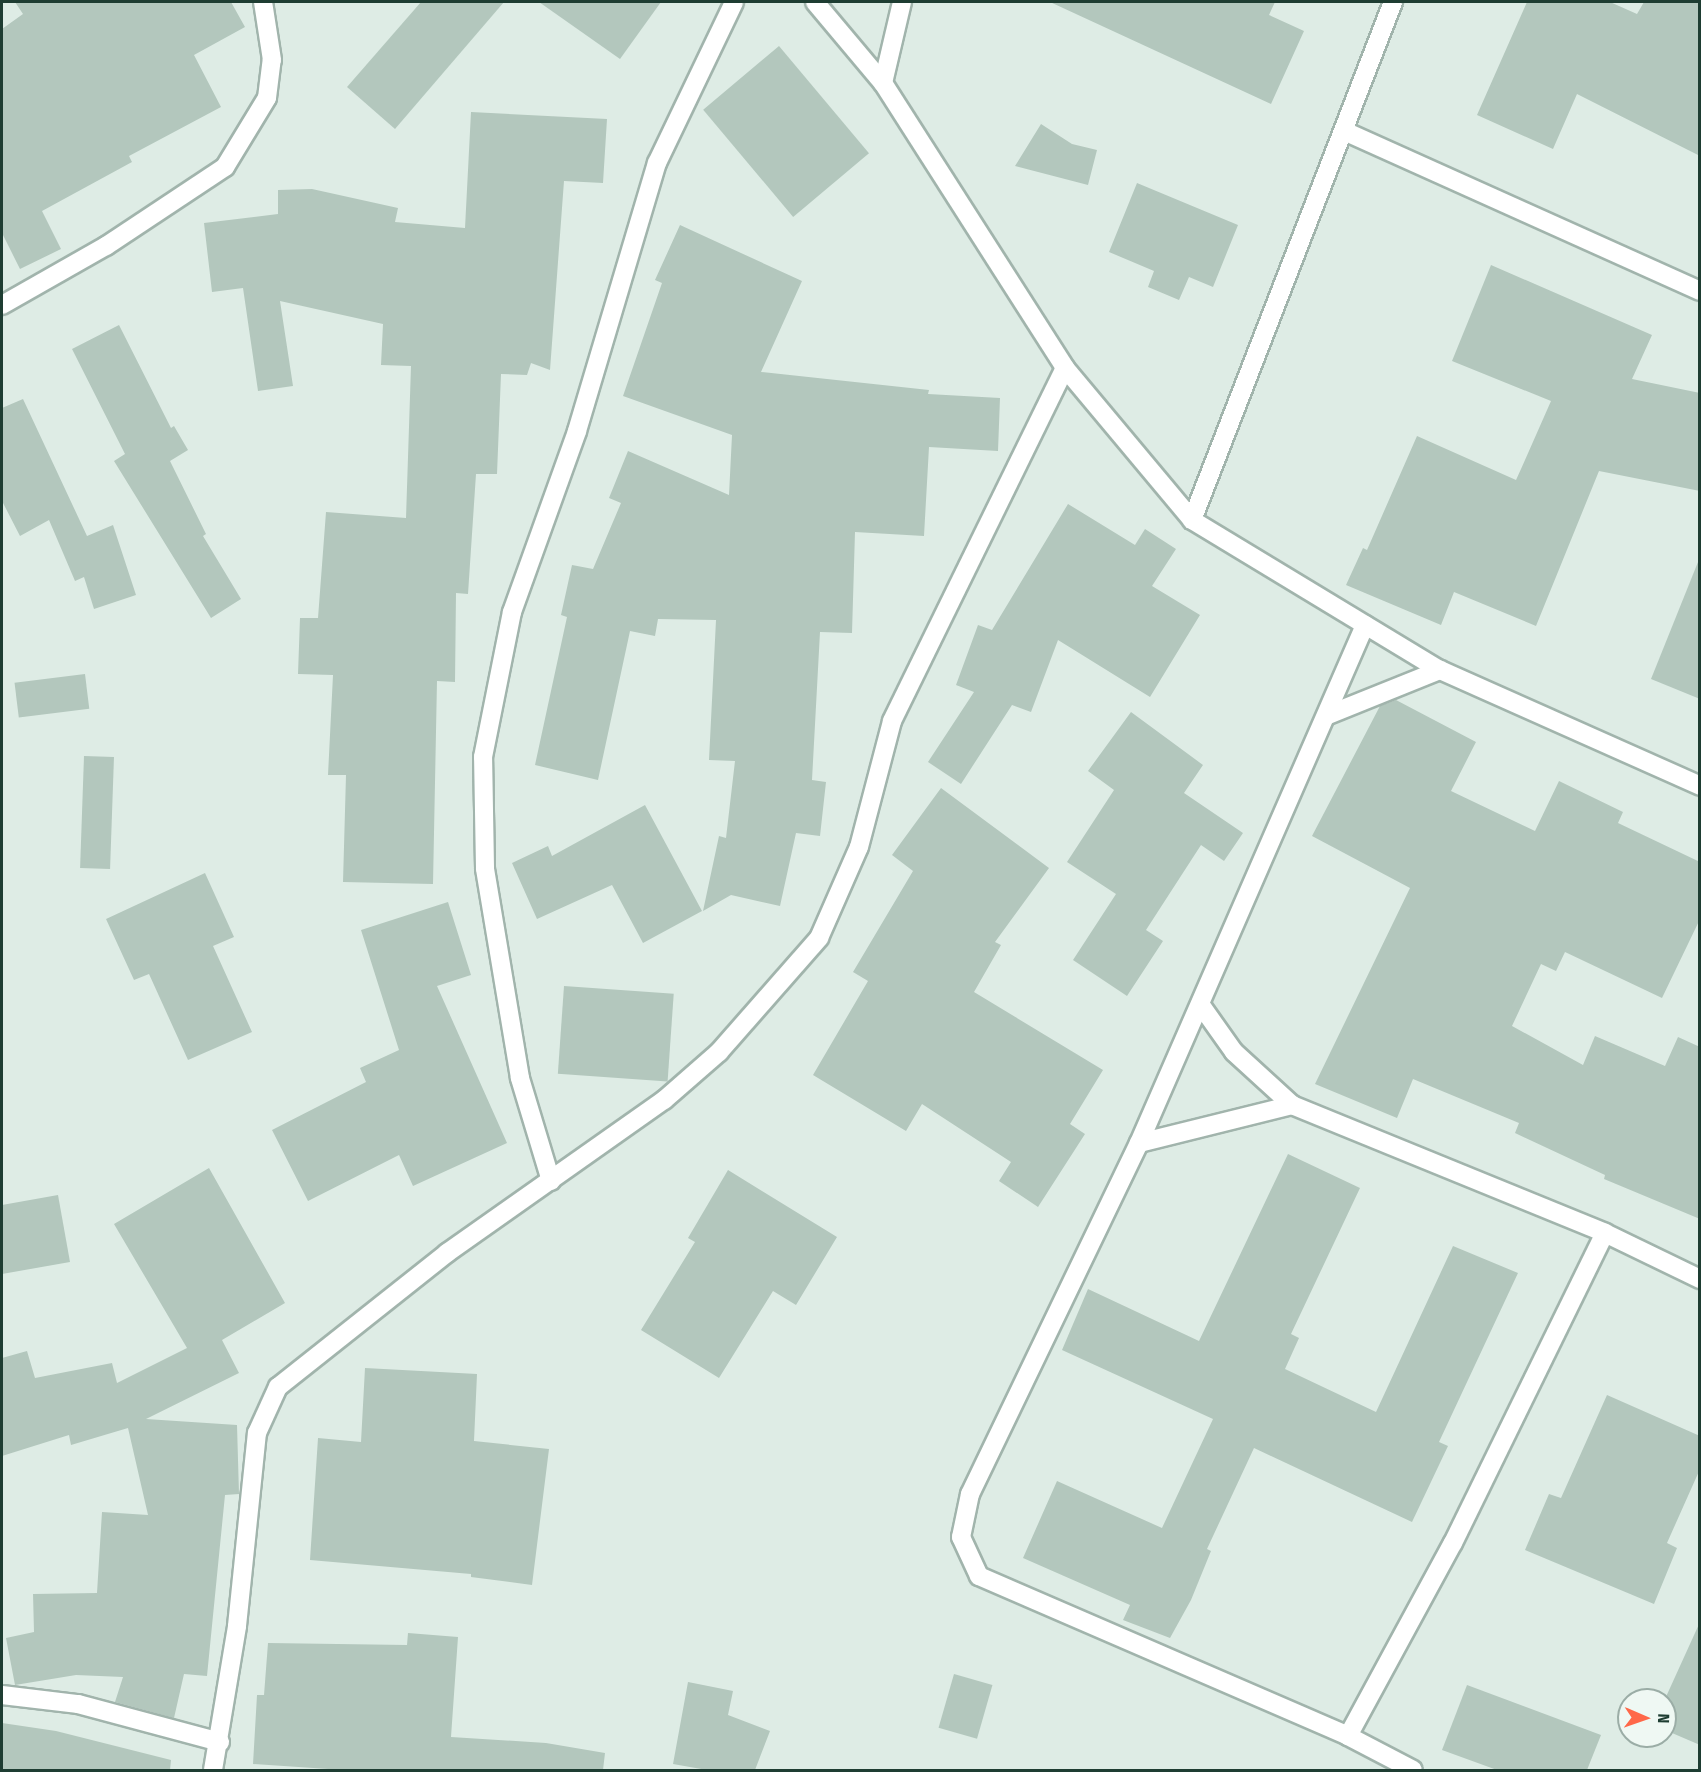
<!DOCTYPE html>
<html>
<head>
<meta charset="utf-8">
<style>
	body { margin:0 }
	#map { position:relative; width:1701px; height:1772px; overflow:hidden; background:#deece5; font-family:"Fira Sans Condensed",sans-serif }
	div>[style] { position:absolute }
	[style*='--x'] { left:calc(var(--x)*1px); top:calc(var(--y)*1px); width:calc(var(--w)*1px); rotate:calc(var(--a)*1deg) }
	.building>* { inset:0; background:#b3c7bd; transform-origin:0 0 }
	.roads { filter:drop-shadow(2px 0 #a1b4ac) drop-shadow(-2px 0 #a1b4ac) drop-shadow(0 2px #a1b4ac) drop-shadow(0 -2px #a1b4ac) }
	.minor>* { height:18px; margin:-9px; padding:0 9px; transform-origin:9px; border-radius:9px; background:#fff }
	span { translate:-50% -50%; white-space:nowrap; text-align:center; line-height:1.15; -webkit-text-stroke:5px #eff8f3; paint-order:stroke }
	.frame { position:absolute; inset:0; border:3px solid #1e3d32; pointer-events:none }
	.north { position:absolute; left:1617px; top:1688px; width:60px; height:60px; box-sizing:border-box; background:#eff8f3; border:2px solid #9bada6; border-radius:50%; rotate:92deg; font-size:16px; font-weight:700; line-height:24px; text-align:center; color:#1e3d32 }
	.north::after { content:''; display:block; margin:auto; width:21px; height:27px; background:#ff6849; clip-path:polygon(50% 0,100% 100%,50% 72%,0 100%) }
</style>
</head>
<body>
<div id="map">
	<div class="building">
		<div style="clip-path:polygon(15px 2px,231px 2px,245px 27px,194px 55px,221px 107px,129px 156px,132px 162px,42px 211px,61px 249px,20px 269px,2px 233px,2px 29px,23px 14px)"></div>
		<div style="clip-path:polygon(421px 2px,504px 2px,395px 129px,347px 87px)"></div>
		<div style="clip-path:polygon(539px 2px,661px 2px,620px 59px)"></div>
		<div style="clip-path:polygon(1050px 2px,1275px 2px,1269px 15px,1304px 31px,1271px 104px)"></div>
		<div style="clip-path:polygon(1527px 2px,1610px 2px,1637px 14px,1644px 2px,1700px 2px,1700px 156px,1577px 94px,1553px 149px,1477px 115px)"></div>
		<div style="left:779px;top:46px;width:140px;height:99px;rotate:50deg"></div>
		<div style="clip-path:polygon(471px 112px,607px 119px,603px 183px,564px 181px,550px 370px,531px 363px,527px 375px,501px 374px,497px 474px,476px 474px,468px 594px,456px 593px,455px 682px,437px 681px,433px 884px,343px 882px,346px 775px,328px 775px,333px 675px,298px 674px,300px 618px,318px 618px,326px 512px,406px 518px,411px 366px,381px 365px,383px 324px,280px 301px,293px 386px,258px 391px,243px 288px,212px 292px,204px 223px,278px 214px,278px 190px,312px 189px,398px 208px,395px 222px,465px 228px)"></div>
		<div style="clip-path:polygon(1041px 124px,1072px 144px,1097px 150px,1088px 185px,1015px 166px)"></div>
		<div style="clip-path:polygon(1137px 183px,1238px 225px,1213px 287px,1189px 277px,1179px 300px,1148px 287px,1154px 271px,1109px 252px)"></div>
		<div style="clip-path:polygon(680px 225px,802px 281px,761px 372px,929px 390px,928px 394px,1000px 398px,998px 451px,929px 447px,924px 536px,855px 532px,852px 633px,820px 632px,812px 780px,826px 782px,820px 836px,796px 833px,780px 906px,731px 895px,703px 911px,719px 836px,726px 838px,735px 761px,709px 760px,716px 620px,658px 619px,655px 636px,630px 631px,598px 780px,535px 765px,567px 617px,561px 615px,572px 565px,593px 569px,621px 503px,609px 498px,628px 451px,729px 495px,732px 435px,623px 396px,662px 283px,655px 280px)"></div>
		<div style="clip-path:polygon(1491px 265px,1652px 335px,1632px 379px,1700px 393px,1700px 491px,1599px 471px,1536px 626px,1454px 592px,1441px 625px,1346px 585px,1363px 548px,1367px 550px,1417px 436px,1516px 480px,1521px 469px,1551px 401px,1452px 361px)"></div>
		<div style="clip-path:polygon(119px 325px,171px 428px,174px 426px,188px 450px,170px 461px,206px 534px,203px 536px,241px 599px,211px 618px,114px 461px,125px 454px,72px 349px)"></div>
		<div style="clip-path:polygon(23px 399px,87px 536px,113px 525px,136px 595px,94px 609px,84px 577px,75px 581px,49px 520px,20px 536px,2px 501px,2px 408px)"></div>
		<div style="clip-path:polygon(1068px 504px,1135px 545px,1145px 529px,1176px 549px,1152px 586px,1200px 615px,1150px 697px,1058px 640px,1031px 712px,1012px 705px,961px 784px,928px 762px,974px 692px,956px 685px,978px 625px,992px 630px)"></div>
		<div style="clip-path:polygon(1698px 562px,1700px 563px,1700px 699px,1651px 679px)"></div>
		<div style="left:85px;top:674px;width:35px;height:71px;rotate:83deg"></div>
		<div style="clip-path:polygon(1396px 700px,1476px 742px,1451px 791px,1535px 831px,1559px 781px,1623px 812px,1618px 823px,1700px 862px,1700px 919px,1662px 998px,1565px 952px,1556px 971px,1541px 964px,1512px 1026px,1583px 1065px,1595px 1036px,1665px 1066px,1678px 1037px,1700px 1047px,1700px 1219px,1604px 1179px,1605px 1175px,1515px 1133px,1519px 1123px,1413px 1079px,1397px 1118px,1315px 1084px,1410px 888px,1312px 836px,1380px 706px)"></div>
		<div style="clip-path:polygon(1131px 712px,1203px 765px,1184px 793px,1243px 833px,1224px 861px,1201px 845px,1146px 930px,1163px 941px,1127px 996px,1073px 960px,1116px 894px,1067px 862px,1114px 790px,1088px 771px)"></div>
		<div style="left:84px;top:756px;width:30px;height:112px;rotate:2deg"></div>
		<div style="clip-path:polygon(941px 788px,1049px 868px,995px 942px,1001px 945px,974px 992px,1103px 1070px,1070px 1124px,1085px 1134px,1038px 1207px,999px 1181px,1011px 1162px,922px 1104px,906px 1131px,813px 1075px,868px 981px,853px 972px,913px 871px,892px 855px)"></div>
		<div style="clip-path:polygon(645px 805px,702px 911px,643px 943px,612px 885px,537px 919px,512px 863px,548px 846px,552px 856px)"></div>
		<div style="clip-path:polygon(205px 873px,234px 937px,213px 946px,252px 1032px,188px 1060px,149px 974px,134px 980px,106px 919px)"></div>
		<div style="clip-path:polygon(448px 902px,471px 975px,437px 986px,507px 1143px,413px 1186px,399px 1155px,308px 1201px,272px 1130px,366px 1082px,360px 1068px,399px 1050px,361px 930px)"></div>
		<div style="left:564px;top:986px;width:110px;height:88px;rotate:4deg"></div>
		<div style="clip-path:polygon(1288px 1154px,1360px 1188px,1291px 1334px,1299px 1338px,1285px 1369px,1376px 1412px,1453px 1246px,1518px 1273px,1439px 1442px,1448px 1446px,1412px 1522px,1254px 1448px,1207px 1549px,1211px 1551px,1191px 1600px,1170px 1638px,1123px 1620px,1130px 1605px,1023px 1558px,1057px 1481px,1162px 1528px,1213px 1419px,1062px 1350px,1088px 1289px,1199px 1341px)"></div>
		<div style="clip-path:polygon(209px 1168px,285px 1303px,222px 1340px,239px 1373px,146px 1419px,237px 1425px,239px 1494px,225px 1495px,207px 1676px,184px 1674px,174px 1718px,115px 1702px,123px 1677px,76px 1675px,15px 1685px,6px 1638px,34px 1632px,33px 1594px,97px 1593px,102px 1512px,148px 1515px,128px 1428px,71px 1445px,69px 1435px,2px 1456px,2px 1358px,27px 1351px,35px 1378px,112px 1363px,117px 1383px,187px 1348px,114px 1224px)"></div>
		<div style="clip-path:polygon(728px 1170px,837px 1237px,796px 1305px,773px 1291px,719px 1378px,641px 1330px,695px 1242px,688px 1238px)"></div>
		<div style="clip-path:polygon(58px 1195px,70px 1262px,2px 1274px,2px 1205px)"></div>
		<div style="clip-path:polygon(365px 1368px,477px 1374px,474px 1441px,549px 1449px,532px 1585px,471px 1577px,471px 1574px,310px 1560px,318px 1438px,361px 1442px)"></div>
		<div style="clip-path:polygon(1607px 1395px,1700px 1436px,1700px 1469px,1667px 1543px,1677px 1548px,1654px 1604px,1525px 1550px,1549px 1494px,1561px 1498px)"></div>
		<div style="clip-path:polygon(1700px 1622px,1700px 1745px,1665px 1730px,1665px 1699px)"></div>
		<div style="clip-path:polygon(408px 1633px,458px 1637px,451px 1737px,546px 1743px,605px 1753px,603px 1770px,343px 1770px,253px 1764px,257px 1695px,264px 1695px,268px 1643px,407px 1645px)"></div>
		<div style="left:954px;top:1674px;width:40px;height:56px;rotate:16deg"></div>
		<div style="clip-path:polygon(688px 1682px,733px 1691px,728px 1715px,770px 1731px,755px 1770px,707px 1770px,673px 1764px)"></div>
		<div style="clip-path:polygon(1467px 1685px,1601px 1735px,1587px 1770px,1497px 1770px,1442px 1750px)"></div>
		<div style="clip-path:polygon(2px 1723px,56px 1731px,171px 1760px,170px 1770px,2px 1770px)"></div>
	</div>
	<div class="roads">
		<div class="minor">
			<div style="--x:815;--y:2;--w:106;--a:50"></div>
			<div style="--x:883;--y:83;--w:338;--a:57.4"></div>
			<div style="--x:1065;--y:368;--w:198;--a:50.1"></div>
			<div style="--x:1192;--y:520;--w:290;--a:31.2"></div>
			<div style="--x:1440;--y:670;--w:285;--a:24"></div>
			<div style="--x:883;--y:83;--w:83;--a:-76.8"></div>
			<div style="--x:1344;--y:131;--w:390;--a:24.2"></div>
			<div style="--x:2;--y:305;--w:120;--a:-29.6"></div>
			<div style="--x:106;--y:246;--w:143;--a:-33.6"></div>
			<div style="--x:225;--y:167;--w:81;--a:-58.7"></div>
			<div style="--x:267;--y:98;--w:38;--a:-83"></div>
			<div style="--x:272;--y:60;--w:59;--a:-98.8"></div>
			<div style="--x:1192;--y:520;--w:556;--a:-68.79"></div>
			<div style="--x:1365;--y:625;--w:565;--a:113.57"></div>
			<div style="--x:1139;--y:1143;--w:390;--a:115.7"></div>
			<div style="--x:970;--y:1494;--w:44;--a:101.8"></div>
			<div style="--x:961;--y:1537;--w:43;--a:65.2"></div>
			<div style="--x:979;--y:1576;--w:402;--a:23.4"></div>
			<div style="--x:1348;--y:1736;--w:73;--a:27.6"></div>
			<div style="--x:1328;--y:715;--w:121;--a:-21.9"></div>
			<div style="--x:1200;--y:1004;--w:59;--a:54.7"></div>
			<div style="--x:1234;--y:1052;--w:79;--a:42.4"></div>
			<div style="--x:1292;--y:1105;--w:338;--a:22.2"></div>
			<div style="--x:1605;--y:1233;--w:106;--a:25.8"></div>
			<div style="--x:1139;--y:1143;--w:158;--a:-13.9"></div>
			<div style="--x:551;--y:1181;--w:108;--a:-106.8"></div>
			<div style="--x:520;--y:1078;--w:213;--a:-99.5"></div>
			<div style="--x:485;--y:868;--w:111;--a:-91"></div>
			<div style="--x:483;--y:757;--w:148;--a:-78.7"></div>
			<div style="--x:512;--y:612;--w:192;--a:-70.2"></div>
			<div style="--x:577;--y:431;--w:280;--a:-73.4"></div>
			<div style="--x:657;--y:163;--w:178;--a:-64.4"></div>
			<div style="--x:2;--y:1695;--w:77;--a:6.8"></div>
			<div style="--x:78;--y:1704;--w:147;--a:15"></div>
			<div style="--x:1348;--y:1736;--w:220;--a:-61.5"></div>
			<div style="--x:1453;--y:1543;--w:345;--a:-63.9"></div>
			<div style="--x:213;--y:1770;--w:146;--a:-80.5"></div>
			<div style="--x:237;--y:1626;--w:194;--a:-84.1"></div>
			<div style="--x:257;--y:1433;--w:51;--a:-65.5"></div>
			<div style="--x:278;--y:1387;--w:216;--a:-38.4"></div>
			<div style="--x:447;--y:1253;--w:266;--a:-35.2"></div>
			<div style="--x:664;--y:1100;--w:73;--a:-41.1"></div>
			<div style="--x:719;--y:1052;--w:152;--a:-48.7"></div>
			<div style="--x:819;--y:938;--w:99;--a:-66.3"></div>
			<div style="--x:859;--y:847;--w:130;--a:-75.3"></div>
			<div style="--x:892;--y:721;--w:393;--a:-63.9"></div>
		</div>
	</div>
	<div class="frame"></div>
	<div class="north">N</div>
</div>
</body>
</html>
